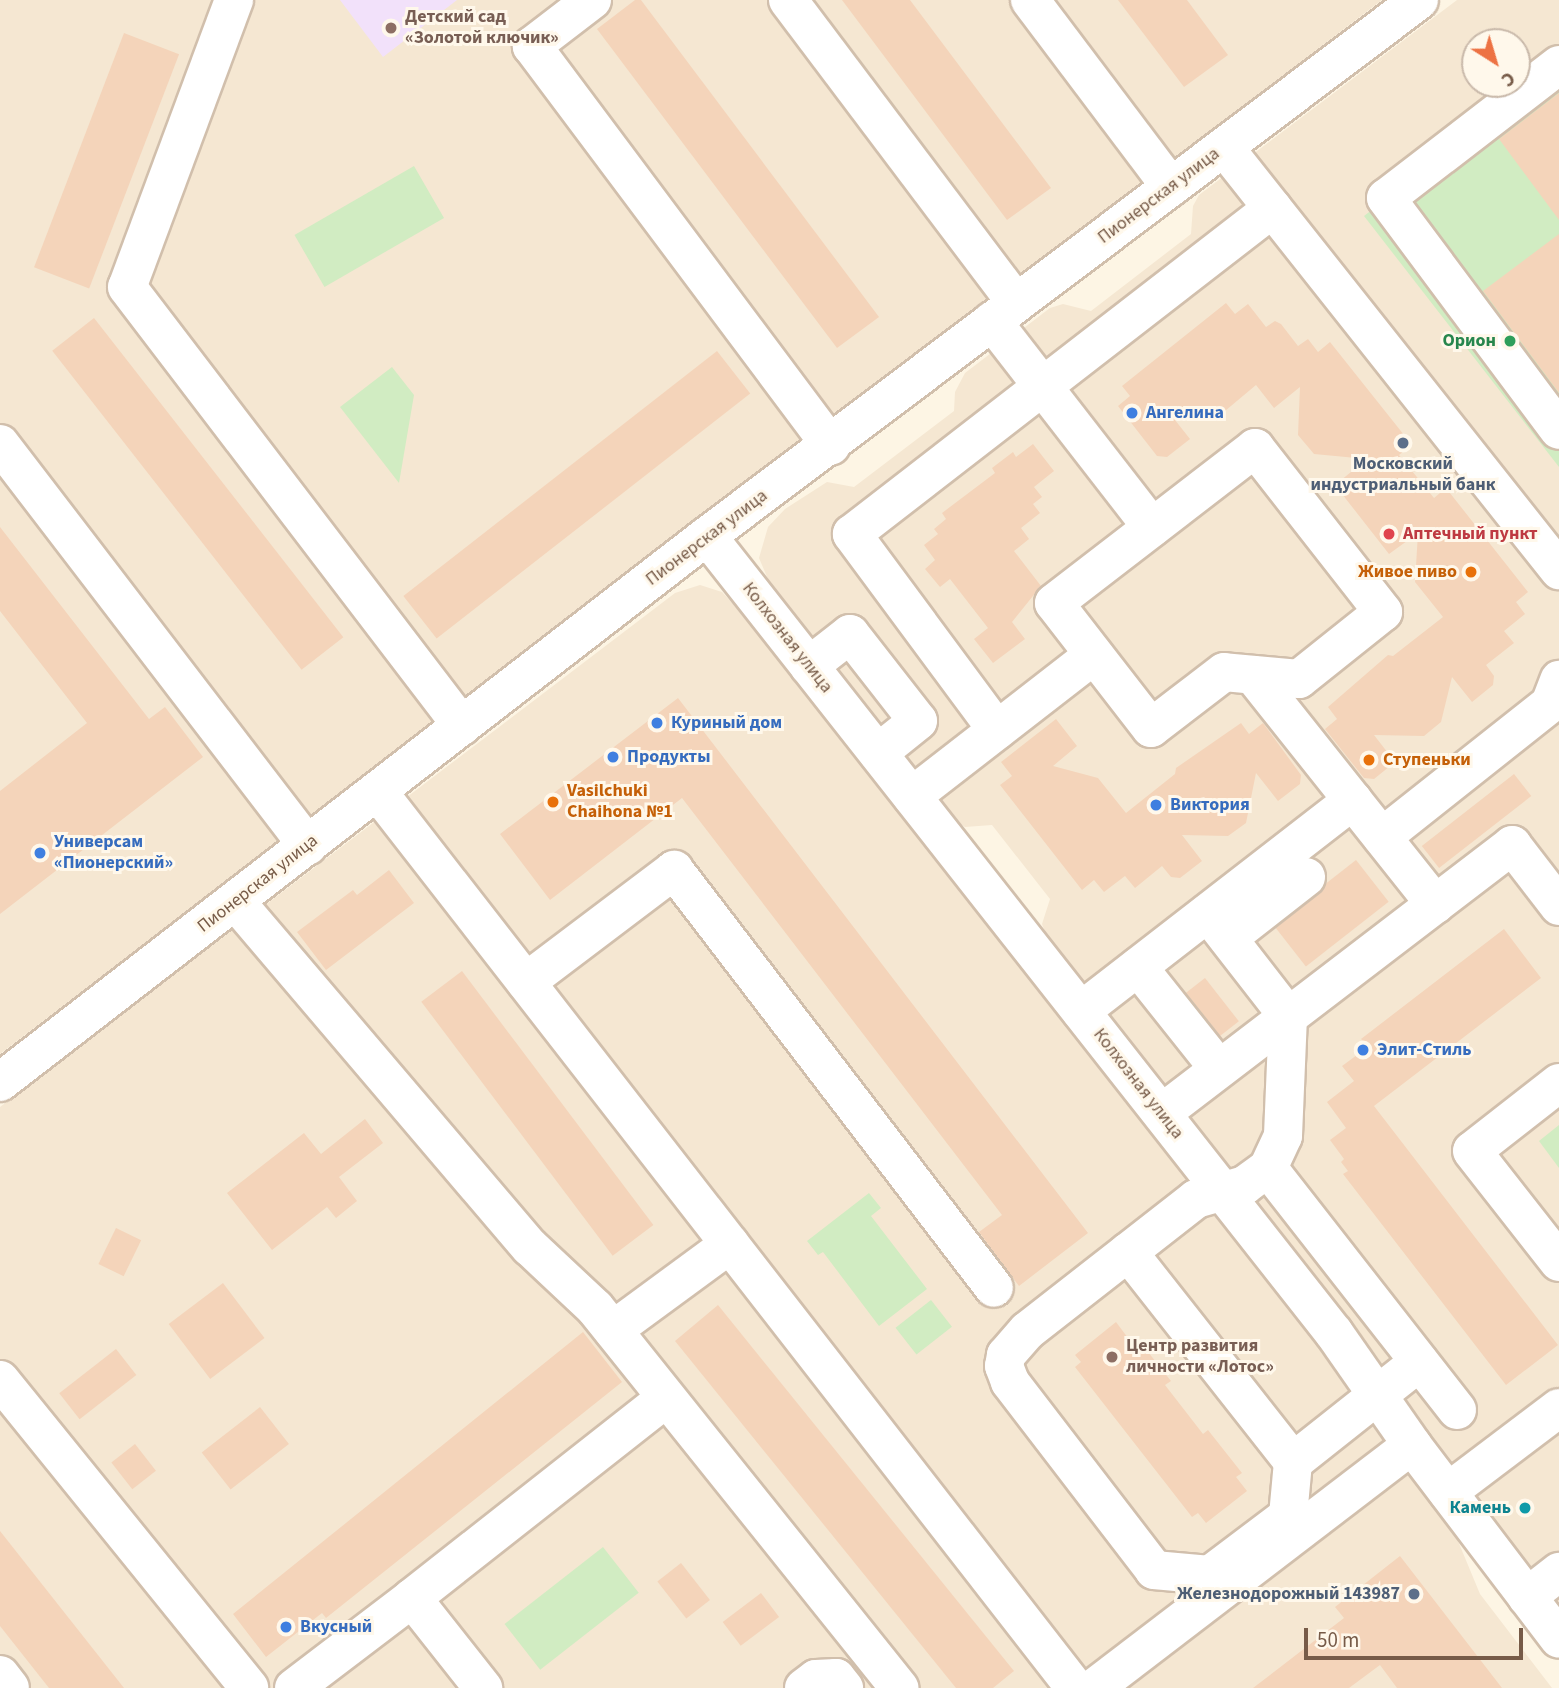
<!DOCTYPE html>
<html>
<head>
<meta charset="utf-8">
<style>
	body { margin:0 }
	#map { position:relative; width:1559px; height:1688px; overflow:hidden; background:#fdf5e4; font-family:"Source Sans 3",sans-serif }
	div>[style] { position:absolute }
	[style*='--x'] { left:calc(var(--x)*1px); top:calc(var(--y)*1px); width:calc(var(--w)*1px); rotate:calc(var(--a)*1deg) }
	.residential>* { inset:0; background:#f5e7d2 }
	.education>* { inset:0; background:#f2e1fa }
	.green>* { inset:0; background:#d1ecc2; transform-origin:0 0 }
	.building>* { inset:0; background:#f4d4ba; transform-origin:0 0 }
	.roads { filter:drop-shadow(2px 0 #d1bfac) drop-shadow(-2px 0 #d1bfac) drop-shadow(0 2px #d1bfac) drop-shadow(0 -2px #d1bfac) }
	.minor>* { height:38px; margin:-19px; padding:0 19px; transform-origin:19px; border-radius:19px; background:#fff }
	.dots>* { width:19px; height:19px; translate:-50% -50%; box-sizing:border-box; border:4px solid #fff8eb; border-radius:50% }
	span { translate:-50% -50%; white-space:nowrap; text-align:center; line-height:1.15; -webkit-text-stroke:6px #fff8eb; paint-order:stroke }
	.education-label { font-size:18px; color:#785e54; font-weight:700 }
	.left { translate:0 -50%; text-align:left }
	.street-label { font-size:18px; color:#775b48 }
	.leisure-label { font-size:18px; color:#27864d; font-weight:700 }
	.right { translate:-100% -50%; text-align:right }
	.shop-label { font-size:18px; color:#366cbe; font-weight:700 }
	.service-label { font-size:18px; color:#4e5e75; font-weight:700 }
	.health-label { font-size:18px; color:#be3a42; font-weight:700 }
	.food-label { font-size:18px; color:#c56008; font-weight:700 }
	.culture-label { font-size:18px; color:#0d838f; font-weight:700 }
	.north { position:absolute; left:1461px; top:28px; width:70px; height:70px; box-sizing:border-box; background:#fff8eb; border:2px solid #c9b9aa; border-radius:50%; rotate:143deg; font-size:19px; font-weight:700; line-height:28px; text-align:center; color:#775b48 }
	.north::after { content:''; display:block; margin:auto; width:24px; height:32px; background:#ed7243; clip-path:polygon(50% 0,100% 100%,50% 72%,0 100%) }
	.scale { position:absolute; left:1304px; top:1628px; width:219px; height:32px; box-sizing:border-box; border:4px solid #775b48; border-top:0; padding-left:9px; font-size:21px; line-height:24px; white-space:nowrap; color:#775b48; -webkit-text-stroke:5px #fff8eb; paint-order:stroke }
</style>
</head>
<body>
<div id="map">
	<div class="residential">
		<div style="clip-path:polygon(0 0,1382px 0,0 1054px)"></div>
		<div style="clip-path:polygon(evenodd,1457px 0,1559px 0,1559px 1606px,1428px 1437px,1376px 1355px,1046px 935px,1042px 924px,1050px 899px,992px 825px,965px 827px,956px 821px,773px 591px,759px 558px,768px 527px,785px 509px,827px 482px,854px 487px,954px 411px,955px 392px,965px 373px,1050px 308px,1063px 304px,1091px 311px,1191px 234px,1193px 206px,1199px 195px,1457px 0,1475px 42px,1517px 42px,1517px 84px,1475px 84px,1475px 42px)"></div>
		<div style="clip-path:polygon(700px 585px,722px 592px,735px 606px,1323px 1347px,1453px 1529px,1480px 1594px,1552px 1688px,0 1688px,0 1107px,675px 593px)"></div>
	</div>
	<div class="education">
		<div style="clip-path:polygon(340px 0,457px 0,383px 57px)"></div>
	</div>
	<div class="green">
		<div style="clip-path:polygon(1559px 65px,1559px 467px,1364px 216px)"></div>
		<div style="left:414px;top:166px;width:60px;height:138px;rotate:60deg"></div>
		<div style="clip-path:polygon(392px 367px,414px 395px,399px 483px,340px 407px)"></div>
		<div style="clip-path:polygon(1559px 1125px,1559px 1168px,1539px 1141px)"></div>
		<div style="clip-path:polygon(869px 1193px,881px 1208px,871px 1216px,927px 1289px,879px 1326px,823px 1252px,818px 1255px,807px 1241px)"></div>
		<div style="left:931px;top:1300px;width:34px;height:45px;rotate:52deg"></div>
		<div style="left:603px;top:1547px;width:58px;height:125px;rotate:52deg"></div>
	</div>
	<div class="building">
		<div style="clip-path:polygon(635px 0,641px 0,879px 317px,837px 348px,597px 29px)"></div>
		<div style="clip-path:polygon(842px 0,910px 0,1051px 188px,1007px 220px)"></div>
		<div style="clip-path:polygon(1118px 0,1187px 0,1228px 55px,1184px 87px)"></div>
		<div style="left:124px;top:33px;width:59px;height:251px;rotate:21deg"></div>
		<div style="clip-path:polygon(1559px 93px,1559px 220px,1499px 139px)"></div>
		<div style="clip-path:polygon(1559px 234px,1559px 393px,1483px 291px)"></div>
		<div style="clip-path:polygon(1226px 303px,1235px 314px,1248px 304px,1266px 327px,1275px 321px,1281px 324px,1298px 346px,1308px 339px,1318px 352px,1330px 342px,1412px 445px,1399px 455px,1434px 498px,1446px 488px,1528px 592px,1516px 602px,1525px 614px,1504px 631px,1514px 643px,1486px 665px,1494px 676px,1493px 685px,1472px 702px,1452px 677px,1441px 722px,1424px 736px,1374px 735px,1395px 762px,1374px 779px,1364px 778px,1325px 729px,1337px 719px,1328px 707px,1388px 655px,1393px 656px,1443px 617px,1415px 582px,1418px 533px,1389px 554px,1335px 485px,1367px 459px,1314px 454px,1298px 435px,1300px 387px,1274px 408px,1256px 385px,1219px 416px,1175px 420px,1190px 439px,1167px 457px,1157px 456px,1118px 406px,1130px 396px,1122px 386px)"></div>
		<div style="left:94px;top:318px;width:405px;height:53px;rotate:52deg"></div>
		<div style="left:717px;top:351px;width:54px;height:398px;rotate:52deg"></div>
		<div style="clip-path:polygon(1033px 444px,1054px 471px,1034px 487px,1042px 497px,1033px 504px,1040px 513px,1021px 528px,1029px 539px,1014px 551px,1041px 586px,1012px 622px,1025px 639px,993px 663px,974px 639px,988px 628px,950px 579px,940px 587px,925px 569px,935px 560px,924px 545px,938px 534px,934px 529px,946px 519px,942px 513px,995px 473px,992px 468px,1013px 452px,1016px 457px)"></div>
		<div style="clip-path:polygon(0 527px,149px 719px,165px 707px,203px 757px,0 914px,0 791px,87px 723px,0 611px)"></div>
		<div style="clip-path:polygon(678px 698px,1088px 1233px,1019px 1286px,979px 1232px,1002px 1215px,682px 798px,550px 900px,500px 834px)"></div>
		<div style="clip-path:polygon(1056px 719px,1077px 746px,1053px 766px,1098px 778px,1126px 813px,1175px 774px,1176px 768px,1241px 723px,1249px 734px,1263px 723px,1301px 775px,1300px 784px,1278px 801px,1256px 773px,1246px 823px,1228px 836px,1182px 835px,1202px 861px,1180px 878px,1171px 877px,1162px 866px,1135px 888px,1125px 876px,1104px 892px,1094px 880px,1082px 890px,1000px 785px,1012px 776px,1001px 762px)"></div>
		<div style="left:1514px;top:774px;width:28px;height:117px;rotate:52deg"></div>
		<div style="left:1356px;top:860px;width:53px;height:105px;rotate:52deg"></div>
		<div style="clip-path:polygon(389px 870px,414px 903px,326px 970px,297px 932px,353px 890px,357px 895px)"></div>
		<div style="clip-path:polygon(1504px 929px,1541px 978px,1374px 1106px,1558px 1345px,1506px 1385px,1343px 1174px,1348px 1171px,1341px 1162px,1344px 1159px,1330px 1140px,1346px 1128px,1327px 1102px,1354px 1081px,1342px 1066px,1357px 1055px,1353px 1050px,1364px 1042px,1361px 1039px)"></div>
		<div style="left:462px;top:971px;width:318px;height:51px;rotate:53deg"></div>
		<div style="left:1205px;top:978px;width:55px;height:24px;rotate:52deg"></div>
		<div style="clip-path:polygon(365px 1119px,383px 1143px,339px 1177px,357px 1201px,336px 1218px,327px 1207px,272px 1250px,227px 1193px,304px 1133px,321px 1154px)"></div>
		<div style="left:116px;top:1228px;width:28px;height:40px;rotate:26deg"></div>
		<div style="left:223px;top:1283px;width:69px;height:68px;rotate:53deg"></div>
		<div style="clip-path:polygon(718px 1305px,1014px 1671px,993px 1688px,956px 1688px,675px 1341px)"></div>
		<div style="clip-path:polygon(1116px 1322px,1131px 1342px,1137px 1338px,1171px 1381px,1165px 1385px,1203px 1434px,1208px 1430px,1242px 1473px,1236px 1477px,1247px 1491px,1206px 1523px,1198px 1513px,1192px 1517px,1075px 1367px,1081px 1362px,1075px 1355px)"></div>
		<div style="clip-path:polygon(583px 1332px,622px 1382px,326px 1618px,322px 1613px,266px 1657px,233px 1614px)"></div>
		<div style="left:116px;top:1349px;width:33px;height:72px;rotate:52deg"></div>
		<div style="left:260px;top:1407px;width:47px;height:74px;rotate:52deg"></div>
		<div style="left:135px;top:1444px;width:34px;height:30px;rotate:52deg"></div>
		<div style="clip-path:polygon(0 1531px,124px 1688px,49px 1688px,0 1626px)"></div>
		<div style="clip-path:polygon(1400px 1556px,1502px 1688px,1397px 1688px,1380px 1665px,1349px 1688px,1253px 1688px,1344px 1618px,1335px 1607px)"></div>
		<div style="left:681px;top:1563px;width:47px;height:30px;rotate:52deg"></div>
		<div style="left:761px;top:1593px;width:30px;height:48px;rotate:53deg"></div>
	</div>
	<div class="roads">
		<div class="minor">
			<div style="--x:234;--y:0;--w:306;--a:110.4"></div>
			<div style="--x:127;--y:287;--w:552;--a:52.65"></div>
			<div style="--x:592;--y:0;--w:76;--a:142.5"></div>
			<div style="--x:532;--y:46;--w:499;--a:53.2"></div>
			<div style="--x:788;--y:0;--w:379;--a:53"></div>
			<div style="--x:1030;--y:0;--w:234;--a:53"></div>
			<div style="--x:1559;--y:65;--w:218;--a:142.4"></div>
			<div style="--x:1386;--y:198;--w:289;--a:53.3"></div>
			<div style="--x:1224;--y:147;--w:540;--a:51.62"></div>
			<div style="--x:992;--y:321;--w:261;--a:52.2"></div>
			<div style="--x:0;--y:444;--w:506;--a:52.54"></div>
			<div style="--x:1255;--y:448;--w:208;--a:52"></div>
			<div style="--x:1383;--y:612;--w:107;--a:141.4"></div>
			<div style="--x:1299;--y:679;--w:75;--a:-174.7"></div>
			<div style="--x:1224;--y:672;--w:92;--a:142.5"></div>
			<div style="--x:1151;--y:728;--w:158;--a:-127.8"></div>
			<div style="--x:1054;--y:603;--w:254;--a:-37.6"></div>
			<div style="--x:707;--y:536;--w:1014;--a:51.81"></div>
			<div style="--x:1334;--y:1333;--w:136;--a:55.1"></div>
			<div style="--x:1412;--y:1445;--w:243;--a:52.8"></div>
			<div style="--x:809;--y:666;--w:52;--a:-38"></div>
			<div style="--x:850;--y:634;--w:110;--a:52"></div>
			<div style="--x:918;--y:721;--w:51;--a:141.3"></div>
			<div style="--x:1253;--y:675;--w:293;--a:51.5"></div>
			<div style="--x:997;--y:730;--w:244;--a:-126.5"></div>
			<div style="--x:852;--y:534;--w:532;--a:-37.75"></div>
			<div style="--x:378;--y:792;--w:1135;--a:52.12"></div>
			<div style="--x:912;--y:796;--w:230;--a:-37.8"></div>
			<div style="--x:1382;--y:837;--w:214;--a:-38.4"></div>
			<div style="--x:1550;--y:704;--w:26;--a:-69"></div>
			<div style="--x:236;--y:902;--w:453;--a:49.6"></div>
			<div style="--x:530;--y:1247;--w:89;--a:43.2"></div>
			<div style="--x:595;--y:1308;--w:487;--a:51.3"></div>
			<div style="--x:1208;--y:913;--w:130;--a:52.2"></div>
			<div style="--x:1288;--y:1016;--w:120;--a:92.4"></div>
			<div style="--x:1283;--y:1136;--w:35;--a:115"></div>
			<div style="--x:1268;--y:1168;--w:29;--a:144"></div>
			<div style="--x:1245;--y:1185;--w:51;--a:164.1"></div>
			<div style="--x:1196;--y:1199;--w:214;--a:142"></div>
			<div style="--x:1027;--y:1331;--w:32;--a:131"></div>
			<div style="--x:1006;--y:1355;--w:11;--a:100"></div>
			<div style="--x:1004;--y:1366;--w:17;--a:69"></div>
			<div style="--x:1010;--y:1382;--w:237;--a:52.5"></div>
			<div style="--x:1154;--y:1570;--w:56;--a:5.1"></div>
			<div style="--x:1210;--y:1575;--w:98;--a:-37.1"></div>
			<div style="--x:1288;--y:1516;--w:54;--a:-84.7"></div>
			<div style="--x:1228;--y:938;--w:99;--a:-38"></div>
			<div style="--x:1138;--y:967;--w:130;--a:51.5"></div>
			<div style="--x:526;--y:982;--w:186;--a:-37.1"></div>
			<div style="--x:674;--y:870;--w:526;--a:52.56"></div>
			<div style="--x:1081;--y:1011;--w:344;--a:-37.8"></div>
			<div style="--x:0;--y:1082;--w:893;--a:-37.68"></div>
			<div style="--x:707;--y:536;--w:891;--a:-36.97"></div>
			<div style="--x:1559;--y:1083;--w:110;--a:142"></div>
			<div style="--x:1472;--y:1151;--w:141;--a:51.9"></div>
			<div style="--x:1162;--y:1113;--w:441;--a:-37.4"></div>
			<div style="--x:1512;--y:845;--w:77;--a:52.4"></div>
			<div style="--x:1268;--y:1168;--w:307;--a:52"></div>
			<div style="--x:1128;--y:1252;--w:267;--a:51.8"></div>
			<div style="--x:1293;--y:1462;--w:161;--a:-38.4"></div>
			<div style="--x:613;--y:1330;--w:145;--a:-36.3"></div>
			<div style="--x:0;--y:1380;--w:396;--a:51"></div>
			<div style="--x:1448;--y:1492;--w:139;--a:-37.1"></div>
			<div style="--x:1527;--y:1597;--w:41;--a:-38"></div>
			<div style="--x:412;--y:1598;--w:323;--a:-38.2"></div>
			<div style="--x:0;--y:1675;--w:16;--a:52"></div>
			<div style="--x:294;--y:1688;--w:148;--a:-37.3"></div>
			<div style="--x:412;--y:1598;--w:115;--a:51.7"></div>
			<div style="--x:804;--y:1688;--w:15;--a:-37"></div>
			<div style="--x:816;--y:1679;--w:20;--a:-3"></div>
			<div style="--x:836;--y:1678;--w:13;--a:51"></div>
			<div style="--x:1094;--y:1688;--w:400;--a:-37.4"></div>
		</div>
	</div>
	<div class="dots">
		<div style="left:391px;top:28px;background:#8d6e63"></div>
		<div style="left:1510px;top:341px;background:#2e9e5b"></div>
		<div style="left:1132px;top:413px;background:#3f7fe0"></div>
		<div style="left:1403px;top:443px;background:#5c6f8a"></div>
		<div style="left:1389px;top:534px;background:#e0444e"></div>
		<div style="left:1471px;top:572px;background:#e8710a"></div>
		<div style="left:657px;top:723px;background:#3f7fe0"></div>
		<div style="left:613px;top:757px;background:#3f7fe0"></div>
		<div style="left:1369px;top:760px;background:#e8710a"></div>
		<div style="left:553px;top:802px;background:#e8710a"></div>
		<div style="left:1156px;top:805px;background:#3f7fe0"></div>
		<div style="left:40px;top:853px;background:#3f7fe0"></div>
		<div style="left:1363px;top:1050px;background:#3f7fe0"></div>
		<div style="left:1112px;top:1357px;background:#8d6e63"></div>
		<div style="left:1525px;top:1508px;background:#0f9aa8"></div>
		<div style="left:1414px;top:1594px;background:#5c6f8a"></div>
		<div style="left:286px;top:1627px;background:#3f7fe0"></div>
	</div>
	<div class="education-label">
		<span class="left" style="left:405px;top:28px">Детский сад<br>«Золотой ключик»</span>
		<span class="left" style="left:1126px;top:1357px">Центр развития<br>личности «Лотос»</span>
	</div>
	<div class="street-label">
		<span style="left:1159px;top:196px;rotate:-37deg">Пионерская улица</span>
		<span style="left:707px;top:538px;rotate:-37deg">Пионерская улица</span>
		<span style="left:787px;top:638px;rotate:52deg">Колхозная улица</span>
		<span style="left:258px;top:884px;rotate:-38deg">Пионерская улица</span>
		<span style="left:1138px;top:1084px;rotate:52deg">Колхозная улица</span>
	</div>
	<div class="leisure-label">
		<span class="right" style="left:1496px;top:341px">Орион</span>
	</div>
	<div class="shop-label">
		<span class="left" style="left:1146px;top:413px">Ангелина</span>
		<span class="left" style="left:671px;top:723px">Куриный дом</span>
		<span class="left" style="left:627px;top:757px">Продукты</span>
		<span class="left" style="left:1170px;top:805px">Виктория</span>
		<span class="left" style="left:54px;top:853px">Универсам<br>«Пионерский»</span>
		<span class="left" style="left:1377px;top:1050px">Элит-Cтиль</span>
		<span class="left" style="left:300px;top:1627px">Вкусный</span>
	</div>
	<div class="service-label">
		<span style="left:1403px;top:475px">Московский<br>индустриальный банк</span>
		<span class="right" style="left:1400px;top:1594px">Железнодорожный 143987</span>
	</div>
	<div class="health-label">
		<span class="left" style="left:1403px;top:534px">Аптечный пункт</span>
	</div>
	<div class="food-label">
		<span class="right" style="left:1457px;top:572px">Живое пиво</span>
		<span class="left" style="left:1383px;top:760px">Ступеньки</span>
		<span class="left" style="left:567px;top:802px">Vasilchuki<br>Chaihona №1</span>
	</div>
	<div class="culture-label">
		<span class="right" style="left:1511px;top:1508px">Камень</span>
	</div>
	<div class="north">С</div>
	<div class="scale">50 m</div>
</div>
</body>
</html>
